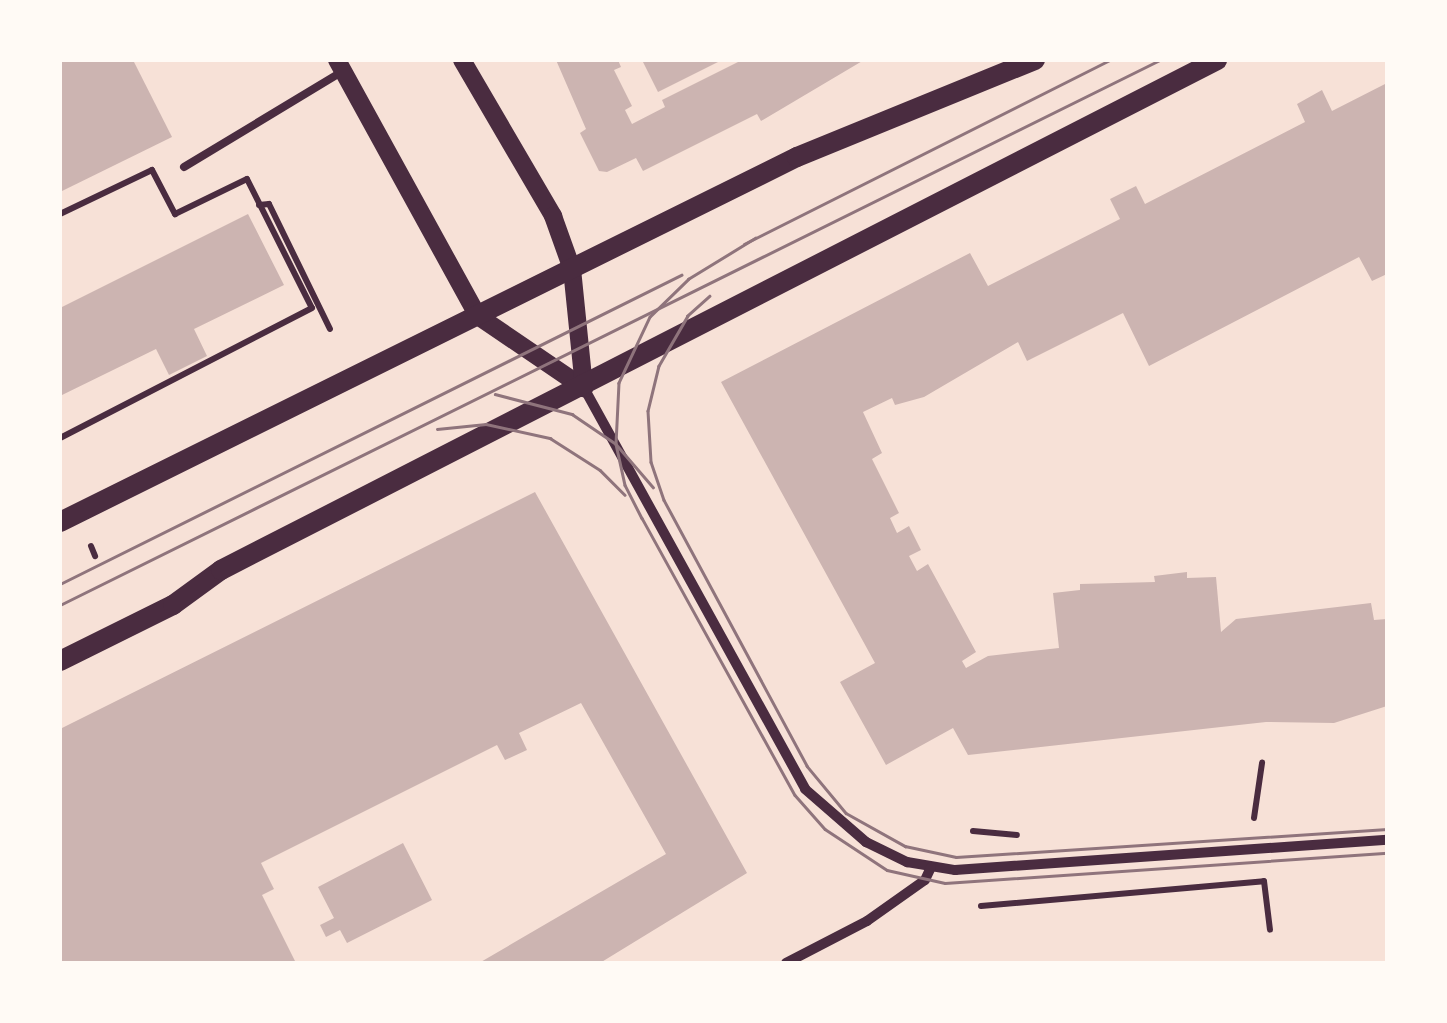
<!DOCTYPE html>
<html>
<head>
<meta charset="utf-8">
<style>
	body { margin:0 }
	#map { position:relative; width:1447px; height:1023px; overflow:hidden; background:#f7e1d7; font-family:Overpass,sans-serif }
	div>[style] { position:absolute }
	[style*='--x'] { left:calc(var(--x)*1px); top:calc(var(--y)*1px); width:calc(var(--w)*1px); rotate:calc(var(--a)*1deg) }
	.building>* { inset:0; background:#ccb4b1 }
	.path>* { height:6px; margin:-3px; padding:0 3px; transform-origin:3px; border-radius:3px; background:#4a2c40 }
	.service>* { height:8px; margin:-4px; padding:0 4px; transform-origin:4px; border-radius:4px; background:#4a2c40 }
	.minor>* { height:10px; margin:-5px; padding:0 5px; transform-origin:5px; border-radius:5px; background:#4a2c40 }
	.tertiary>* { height:18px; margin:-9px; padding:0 9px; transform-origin:9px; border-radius:9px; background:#4a2c40 }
	.secondary>* { height:20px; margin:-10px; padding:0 10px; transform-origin:10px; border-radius:10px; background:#4a2c40 }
	.tram>* { height:2.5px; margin:-1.25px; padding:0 1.25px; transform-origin:1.25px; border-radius:1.25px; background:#8f747c }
	span { translate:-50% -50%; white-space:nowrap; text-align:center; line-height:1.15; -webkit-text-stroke:10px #fffaf5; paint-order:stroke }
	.frame { position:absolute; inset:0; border:62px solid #fffaf5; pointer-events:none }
</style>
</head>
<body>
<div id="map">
	<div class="building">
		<div style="clip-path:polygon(60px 60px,133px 60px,172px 137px,60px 192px)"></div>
		<div style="clip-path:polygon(556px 60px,618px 60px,621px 67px,614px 70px,632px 106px,625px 110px,632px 124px,665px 107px,662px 100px,742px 60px,864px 60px,761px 121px,757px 114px,643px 171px,636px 158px,607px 172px,599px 171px,580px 133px,586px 129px)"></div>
		<div style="clip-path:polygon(642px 60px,722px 60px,658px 92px)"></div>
		<div style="clip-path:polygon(1387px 83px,1387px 274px,1372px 281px,1359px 257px,1149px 366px,1123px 313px,1027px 361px,1018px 342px,924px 397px,895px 405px,892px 398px,863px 412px,882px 453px,872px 459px,899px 513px,890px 518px,897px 533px,909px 526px,921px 550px,909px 556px,917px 571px,928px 564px,976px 652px,962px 661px,966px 668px,988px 656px,1059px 648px,1053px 593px,1080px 590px,1080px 584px,1155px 582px,1154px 576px,1187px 572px,1187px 578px,1216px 577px,1221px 632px,1236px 619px,1371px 603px,1374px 620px,1387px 619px,1387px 706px,1334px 723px,1266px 722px,968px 755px,953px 728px,886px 765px,840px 682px,875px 663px,721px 382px,970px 253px,988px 286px,1120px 219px,1110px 199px,1136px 186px,1145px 204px,1305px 122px,1297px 104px,1322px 90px,1332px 111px)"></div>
		<div style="clip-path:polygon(248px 214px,284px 285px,194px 329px,207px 356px,169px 375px,156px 349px,60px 396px,60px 308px)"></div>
		<div style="clip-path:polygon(535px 492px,747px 873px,600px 963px,479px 963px,666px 854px,581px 703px,519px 733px,527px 750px,505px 760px,497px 745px,261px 863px,274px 889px,262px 895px,296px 963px,60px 963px,60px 729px)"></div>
		<div style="clip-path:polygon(403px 843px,432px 900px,347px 943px,340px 930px,326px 937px,320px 925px,334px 918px,318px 887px)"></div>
	</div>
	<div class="path">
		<div style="--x:259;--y:205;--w:10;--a:-6"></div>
		<div style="--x:269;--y:204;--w:139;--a:64"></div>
		<div style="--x:60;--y:214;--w:102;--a:-25.6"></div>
		<div style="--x:152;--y:170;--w:50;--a:62.4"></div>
		<div style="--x:175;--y:214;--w:80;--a:-25.9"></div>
		<div style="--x:247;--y:179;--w:144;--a:63.3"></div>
		<div style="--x:312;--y:308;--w:284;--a:152.7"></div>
		<div style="--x:91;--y:546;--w:11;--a:68"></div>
		<div style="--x:1254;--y:818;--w:56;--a:-81.7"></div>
		<div style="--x:973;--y:831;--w:44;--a:5.2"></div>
		<div style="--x:981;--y:906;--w:284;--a:-5"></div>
		<div style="--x:1264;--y:881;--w:49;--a:83"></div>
	</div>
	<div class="service">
		<div style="--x:184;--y:167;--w:186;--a:-31.1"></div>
	</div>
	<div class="minor">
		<div style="--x:584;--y:388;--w:458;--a:61.1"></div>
		<div style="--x:805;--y:789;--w:81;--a:41"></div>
		<div style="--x:866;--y:842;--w:46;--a:26"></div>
		<div style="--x:907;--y:862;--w:49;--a:9.5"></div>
		<div style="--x:955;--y:870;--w:433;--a:-4"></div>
		<div style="--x:786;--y:963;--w:91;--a:-27.4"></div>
		<div style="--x:867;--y:921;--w:71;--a:-35.3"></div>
		<div style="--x:925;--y:880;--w:14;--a:-65"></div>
	</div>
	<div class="tertiary">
		<div style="--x:337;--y:60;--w:292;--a:61.2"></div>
		<div style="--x:478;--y:316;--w:128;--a:34.2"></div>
		<div style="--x:462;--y:60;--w:181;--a:59.7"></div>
		<div style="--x:553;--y:216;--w:56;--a:70.3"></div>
		<div style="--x:572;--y:269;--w:120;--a:84.2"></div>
	</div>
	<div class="secondary">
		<div style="--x:60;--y:522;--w:822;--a:-26.35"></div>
		<div style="--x:797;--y:157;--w:257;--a:-22.2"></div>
		<div style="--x:60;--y:661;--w:126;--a:-26.4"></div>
		<div style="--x:173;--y:605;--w:59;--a:-36.1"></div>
		<div style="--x:221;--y:570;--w:1119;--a:-27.11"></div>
	</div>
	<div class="tram">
		<div style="--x:756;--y:238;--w:79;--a:148.5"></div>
		<div style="--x:689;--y:279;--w:54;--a:135.7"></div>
		<div style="--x:650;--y:317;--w:73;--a:115.2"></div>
		<div style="--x:619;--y:383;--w:61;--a:92.8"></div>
		<div style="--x:616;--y:444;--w:42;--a:77.6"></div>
		<div style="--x:625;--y:485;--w:37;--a:63"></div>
		<div style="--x:642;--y:518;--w:316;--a:61.1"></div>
		<div style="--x:795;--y:795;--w:45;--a:48.6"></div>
		<div style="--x:825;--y:829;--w:74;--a:33.5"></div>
		<div style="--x:887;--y:870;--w:59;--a:12.6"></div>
		<div style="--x:945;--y:883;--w:443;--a:-3.9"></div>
		<div style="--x:744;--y:244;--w:410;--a:-26.7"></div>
		<div style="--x:710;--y:296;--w:30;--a:138"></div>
		<div style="--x:688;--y:316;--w:58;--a:120.1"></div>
		<div style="--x:659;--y:366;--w:46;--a:103.7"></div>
		<div style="--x:648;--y:411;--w:51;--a:86.6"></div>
		<div style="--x:651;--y:462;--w:40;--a:71.1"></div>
		<div style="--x:664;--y:500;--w:302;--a:61.7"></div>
		<div style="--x:807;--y:766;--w:61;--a:50.3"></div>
		<div style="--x:846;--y:813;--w:68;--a:29.2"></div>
		<div style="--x:905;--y:846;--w:52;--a:12.2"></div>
		<div style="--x:956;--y:857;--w:432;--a:-3.7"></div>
		<div style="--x:495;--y:394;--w:80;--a:14.6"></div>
		<div style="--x:572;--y:414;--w:53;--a:34.3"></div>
		<div style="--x:616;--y:444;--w:57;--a:49.3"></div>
		<div style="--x:437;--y:429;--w:49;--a:-5.8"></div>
		<div style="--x:486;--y:424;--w:66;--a:12.3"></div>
		<div style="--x:550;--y:438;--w:59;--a:32.6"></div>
		<div style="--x:600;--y:470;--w:35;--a:45"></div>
		<div style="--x:60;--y:584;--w:694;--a:-26.45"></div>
		<div style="--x:60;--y:605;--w:1228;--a:-26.36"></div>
	</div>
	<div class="frame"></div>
</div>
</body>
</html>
